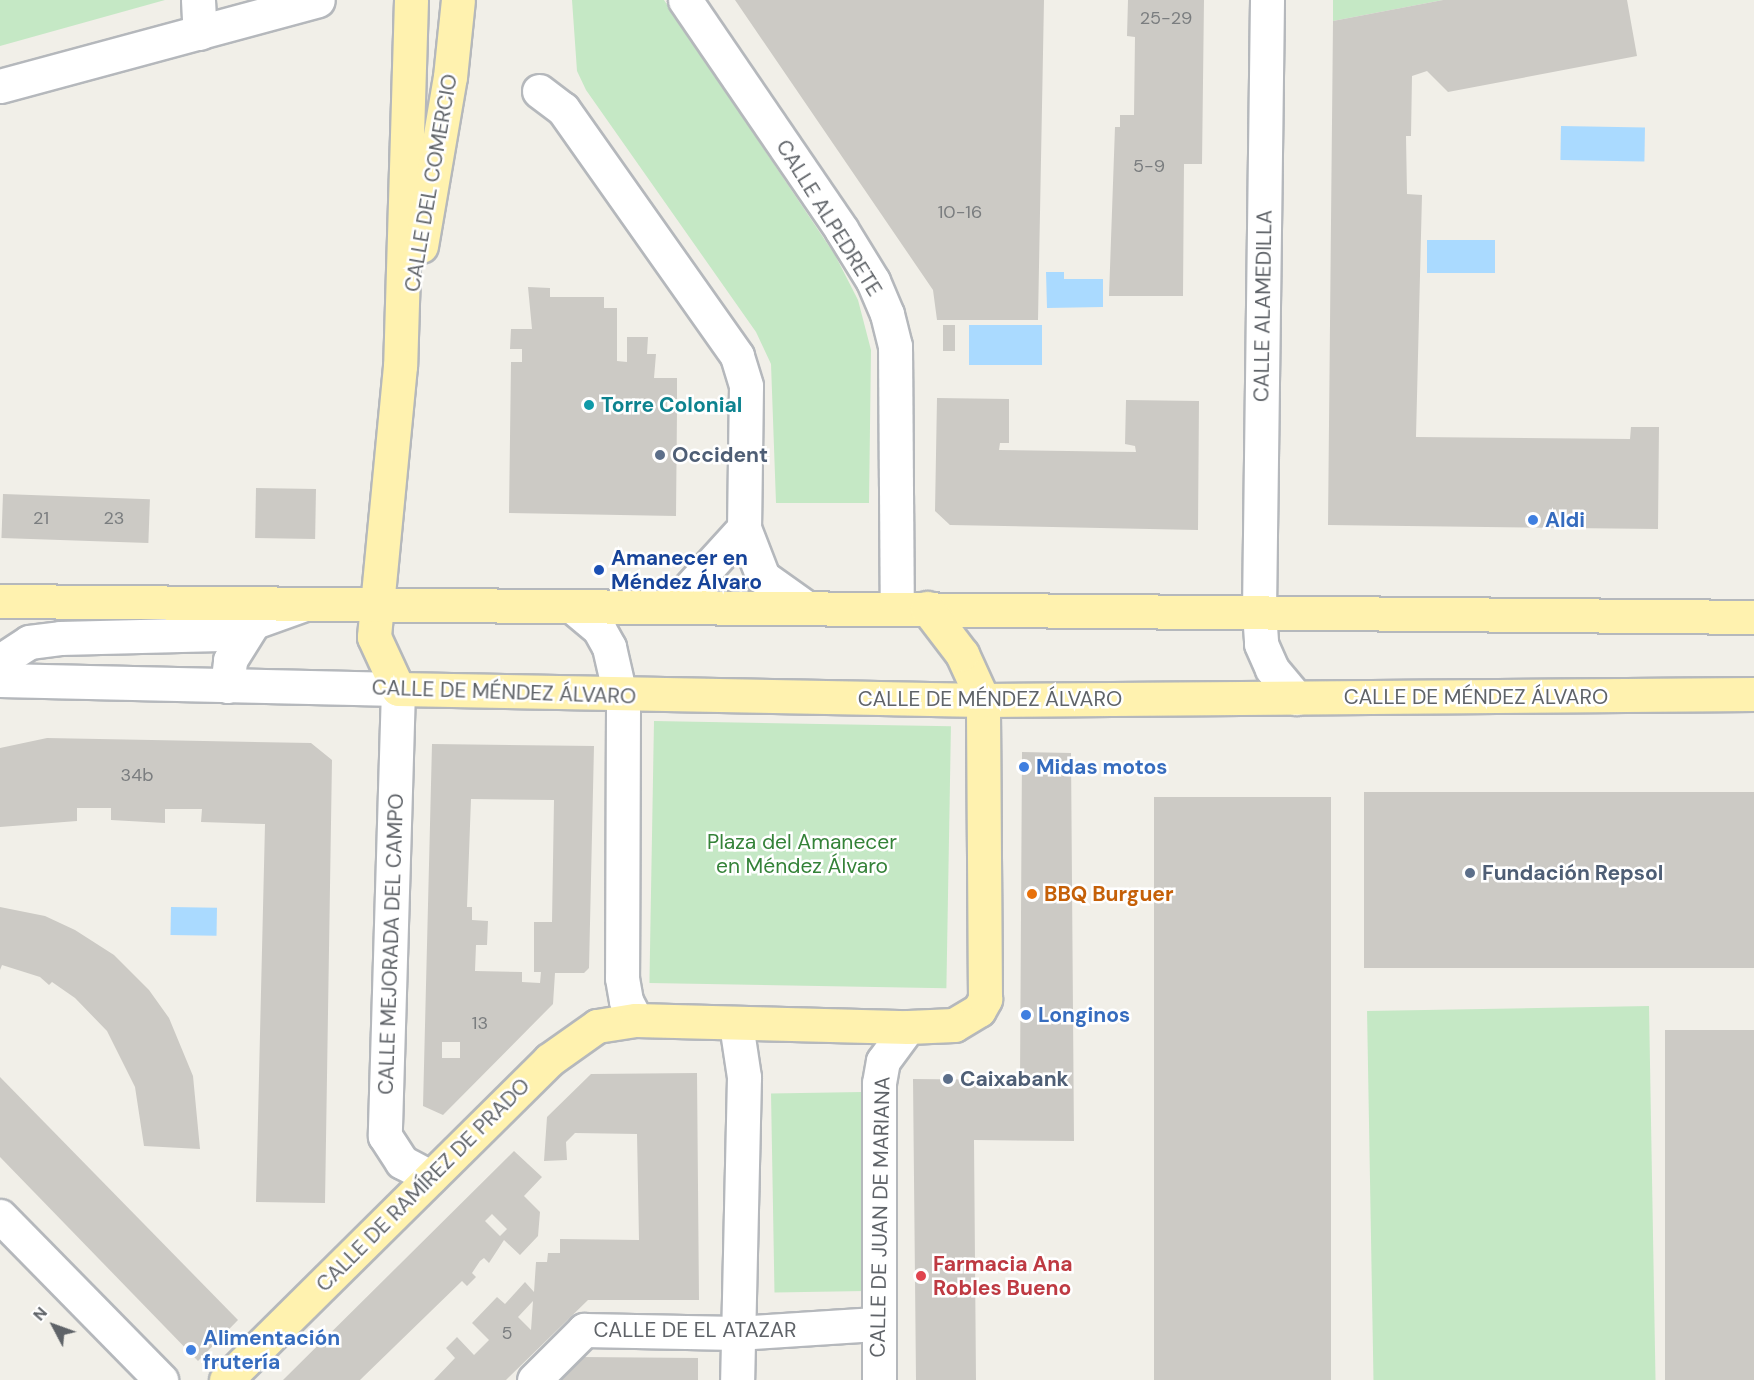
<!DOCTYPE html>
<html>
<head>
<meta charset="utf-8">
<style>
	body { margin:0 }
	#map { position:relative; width:1754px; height:1380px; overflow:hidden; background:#f1efe8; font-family:"DM Sans",sans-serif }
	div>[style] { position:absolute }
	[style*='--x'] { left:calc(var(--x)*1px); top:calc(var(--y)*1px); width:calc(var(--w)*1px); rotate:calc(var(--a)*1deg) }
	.green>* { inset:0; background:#c5e8c5; transform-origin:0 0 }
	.water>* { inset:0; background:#aadaff; transform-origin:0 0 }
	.building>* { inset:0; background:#cccac5; transform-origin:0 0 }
	.roads { filter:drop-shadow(2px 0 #b5b8bc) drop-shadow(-2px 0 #b5b8bc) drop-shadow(0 2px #b5b8bc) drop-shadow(0 -2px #b5b8bc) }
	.minor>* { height:33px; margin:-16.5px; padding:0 16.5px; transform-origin:16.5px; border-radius:16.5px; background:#fff }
	.major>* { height:33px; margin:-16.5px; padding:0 16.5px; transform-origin:16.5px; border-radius:16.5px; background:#fff2af }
	.dots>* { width:16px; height:16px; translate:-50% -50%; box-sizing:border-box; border:3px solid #fff; border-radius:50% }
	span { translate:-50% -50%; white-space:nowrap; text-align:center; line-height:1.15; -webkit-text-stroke:5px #fff; paint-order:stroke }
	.number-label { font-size:18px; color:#7a7d7f }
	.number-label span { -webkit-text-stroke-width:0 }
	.street-label { font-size:21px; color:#5f6368 }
	.culture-label { font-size:21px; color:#0d838f; font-weight:700 }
	.left { translate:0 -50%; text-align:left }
	.service-label { font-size:21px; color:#4e5e75; font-weight:700 }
	.shop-label { font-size:21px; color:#366cbe; font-weight:700 }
	.transit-label { font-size:21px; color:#164399; font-weight:700 }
	.park-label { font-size:21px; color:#348238 }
	.food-label { font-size:21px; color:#c56008; font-weight:700 }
	.health-label { font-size:21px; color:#be3a42; font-weight:700 }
	.north { position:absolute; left:24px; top:1296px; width:60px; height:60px; -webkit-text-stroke:4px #fff; paint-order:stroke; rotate:311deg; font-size:16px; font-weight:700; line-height:24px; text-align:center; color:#5f6368 }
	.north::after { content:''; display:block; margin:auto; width:21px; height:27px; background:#5f6368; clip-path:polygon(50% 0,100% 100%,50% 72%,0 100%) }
</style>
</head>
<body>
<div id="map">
	<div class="green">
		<div style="clip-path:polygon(0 0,165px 0,0 46px)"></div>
		<div style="clip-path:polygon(572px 0,664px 0,835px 255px,858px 300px,871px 350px,869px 503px,776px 503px,771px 364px,756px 332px,586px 90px,577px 71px)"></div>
		<div style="clip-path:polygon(1333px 0,1443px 0,1333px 21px)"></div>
		<div style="left:654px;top:721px;width:297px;height:262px;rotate:1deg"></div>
		<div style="left:1649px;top:1006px;width:374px;height:282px;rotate:89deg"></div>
		<div style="left:862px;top:1092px;width:199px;height:91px;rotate:89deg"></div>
	</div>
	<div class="water">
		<div style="left:1561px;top:126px;width:84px;height:34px;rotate:1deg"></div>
		<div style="left:1427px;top:240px;width:68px;height:33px"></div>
		<div style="clip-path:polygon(1046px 272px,1064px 272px,1064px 279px,1103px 279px,1103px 307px,1047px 308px)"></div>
		<div style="left:969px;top:325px;width:73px;height:40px"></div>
		<div style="left:171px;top:907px;width:46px;height:28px;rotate:1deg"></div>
	</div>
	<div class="building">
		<div style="clip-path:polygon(735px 0,1044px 0,1038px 320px,937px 320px,933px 290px)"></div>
		<div style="clip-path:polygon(1128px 0,1204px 0,1202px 164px,1184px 164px,1183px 296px,1109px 296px,1115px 127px,1120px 127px,1120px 115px,1134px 115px,1135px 37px,1127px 36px)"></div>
		<div style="clip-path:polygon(1443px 0,1627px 0,1637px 56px,1448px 92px,1427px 71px,1412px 76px,1411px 136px,1406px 136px,1407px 194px,1422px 195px,1416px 437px,1630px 439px,1631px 427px,1659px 427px,1658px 529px,1328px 525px,1333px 21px)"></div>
		<div style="clip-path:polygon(528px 287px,550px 288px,550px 297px,604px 297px,604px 308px,617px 308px,617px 361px,627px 362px,627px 337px,648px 337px,647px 354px,656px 354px,654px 378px,677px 378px,677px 399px,667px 399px,667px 411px,677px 411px,676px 516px,509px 513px,511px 362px,522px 362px,522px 349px,510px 349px,511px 329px,532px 329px)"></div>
		<div style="left:943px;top:325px;width:12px;height:26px"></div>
		<div style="clip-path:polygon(937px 398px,1009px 399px,1009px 443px,1000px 443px,999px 450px,1136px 452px,1135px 446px,1125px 444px,1126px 400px,1199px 401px,1198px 530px,950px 525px,935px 511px)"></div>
		<div style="left:256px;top:488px;width:60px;height:50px;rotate:1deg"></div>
		<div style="left:3px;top:494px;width:147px;height:44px;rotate:2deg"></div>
		<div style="clip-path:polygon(47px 738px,311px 743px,332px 760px,325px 1203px,256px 1202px,265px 824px,201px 822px,202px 809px,165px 809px,165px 823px,111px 820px,111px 808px,77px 808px,77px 821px,0 827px,0 748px)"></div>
		<div style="clip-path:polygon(evenodd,432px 744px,594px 746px,589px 968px,584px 973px,555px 973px,553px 1004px,443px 1115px,423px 1106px,432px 744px,471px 799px,554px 800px,552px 922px,534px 922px,534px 972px,541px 972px,540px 983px,522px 982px,522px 972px,475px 971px,476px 945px,487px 945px,488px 921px,472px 920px,472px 907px,467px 907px,471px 799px,432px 744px,442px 1042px,460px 1042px,460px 1058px,442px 1058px,442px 1042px)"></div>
		<div style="clip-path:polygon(1022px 752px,1071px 753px,1074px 1141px,974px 1140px,976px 1380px,916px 1380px,913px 1079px,1020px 1080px)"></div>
		<div style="left:1754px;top:792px;width:176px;height:390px;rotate:90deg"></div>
		<div style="left:1331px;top:797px;width:583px;height:177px;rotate:90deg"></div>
		<div style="clip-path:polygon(0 907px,45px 916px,75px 930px,114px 955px,149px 990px,169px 1018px,193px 1076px,200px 1149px,144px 1146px,135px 1087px,107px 1031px,75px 998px,52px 982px,49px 985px,40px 977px,2px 965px,0 970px)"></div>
		<div style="left:1754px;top:1030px;width:350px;height:89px;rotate:90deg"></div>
		<div style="clip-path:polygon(evenodd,697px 1073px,699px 1300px,588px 1300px,506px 1380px,434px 1380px,455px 1358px,446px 1348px,457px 1337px,474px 1355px,489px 1340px,472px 1323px,497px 1297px,505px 1304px,525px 1282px,534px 1292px,536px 1262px,547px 1262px,548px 1253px,560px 1253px,560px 1239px,639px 1240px,637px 1134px,575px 1133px,566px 1142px,567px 1160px,544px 1161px,547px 1117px,591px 1074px,697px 1073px,533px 1301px,531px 1330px,518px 1317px,533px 1301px)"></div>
		<div style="clip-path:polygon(0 1077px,238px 1320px,198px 1361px,0 1157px)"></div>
		<div style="clip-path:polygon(evenodd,514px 1151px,542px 1177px,524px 1196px,540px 1212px,538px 1236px,520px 1255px,504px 1240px,489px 1263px,484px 1258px,480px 1261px,472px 1273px,476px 1277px,467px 1286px,462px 1281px,360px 1380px,283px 1380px,514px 1151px,492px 1214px,507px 1229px,500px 1236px,485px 1221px,492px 1214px)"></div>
		<div style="clip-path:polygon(582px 1357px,698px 1358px,698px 1380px,559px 1380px)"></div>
	</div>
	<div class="roads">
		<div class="minor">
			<div style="--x:198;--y:0;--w:33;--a:87"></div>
			<div style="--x:685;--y:0;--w:277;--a:55.7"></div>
			<div style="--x:841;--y:229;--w:61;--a:58.4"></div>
			<div style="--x:873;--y:281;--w:36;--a:67"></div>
			<div style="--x:887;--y:314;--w:33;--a:76"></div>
			<div style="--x:895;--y:346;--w:261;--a:89.6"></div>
			<div style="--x:1267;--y:0;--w:612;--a:90.75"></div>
			<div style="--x:1259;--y:612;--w:32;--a:86"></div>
			<div style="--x:1261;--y:644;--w:27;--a:66"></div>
			<div style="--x:1272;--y:669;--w:38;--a:50"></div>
			<div style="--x:0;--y:86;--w:329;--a:-15.1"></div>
			<div style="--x:539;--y:91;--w:30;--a:37"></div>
			<div style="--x:563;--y:109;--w:302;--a:54.8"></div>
			<div style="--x:737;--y:356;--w:31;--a:73"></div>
			<div style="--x:746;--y:386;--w:142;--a:90.8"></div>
			<div style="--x:744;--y:528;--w:53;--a:68.8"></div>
			<div style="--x:763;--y:577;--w:50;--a:35.3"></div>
			<div style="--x:673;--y:606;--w:105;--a:-47.7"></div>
			<div style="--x:573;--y:607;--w:34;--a:40"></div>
			<div style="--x:599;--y:629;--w:21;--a:61"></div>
			<div style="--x:609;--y:647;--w:63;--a:77.1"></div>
			<div style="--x:623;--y:708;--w:270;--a:90.2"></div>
			<div style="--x:622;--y:978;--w:23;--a:80"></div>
			<div style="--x:626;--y:1001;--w:21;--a:62"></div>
			<div style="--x:0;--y:661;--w:35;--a:-33"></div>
			<div style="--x:29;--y:642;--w:31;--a:-7"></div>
			<div style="--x:60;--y:638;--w:161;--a:-1.4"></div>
			<div style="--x:221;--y:634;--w:86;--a:-19.7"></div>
			<div style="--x:0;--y:680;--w:398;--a:1.3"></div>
			<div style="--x:398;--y:689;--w:447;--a:91.7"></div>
			<div style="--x:385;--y:1136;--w:31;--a:57"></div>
			<div style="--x:402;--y:1162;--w:32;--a:28"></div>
			<div style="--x:227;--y:686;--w:26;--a:-83"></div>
			<div style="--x:230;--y:660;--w:39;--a:-58"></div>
			<div style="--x:736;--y:1024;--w:54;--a:81.4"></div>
			<div style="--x:744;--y:1077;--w:303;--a:91.3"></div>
			<div style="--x:0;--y:1216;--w:230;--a:45.5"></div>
			<div style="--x:534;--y:1380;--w:71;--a:-45"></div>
			<div style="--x:584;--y:1330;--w:153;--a:1.1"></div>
			<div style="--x:737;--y:1333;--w:139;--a:-3.7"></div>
			<div style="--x:879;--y:1380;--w:297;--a:-90"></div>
			<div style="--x:879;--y:1083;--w:22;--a:-80"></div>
			<div style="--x:883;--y:1061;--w:42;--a:-53.7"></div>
		</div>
		<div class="major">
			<div style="--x:411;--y:0;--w:366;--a:91.7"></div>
			<div style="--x:400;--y:366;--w:272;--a:95.5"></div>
			<div style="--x:374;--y:637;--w:57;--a:65.2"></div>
			<div style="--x:398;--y:689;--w:585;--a:1.08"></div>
			<div style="--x:983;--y:700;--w:771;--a:-0.45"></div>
			<div style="--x:421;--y:246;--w:171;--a:-80.3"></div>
			<div style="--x:450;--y:77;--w:77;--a:-84.1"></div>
			<div style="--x:0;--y:601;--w:1754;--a:0.52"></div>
			<div style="--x:226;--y:1380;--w:455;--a:-44.7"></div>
			<div style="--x:549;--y:1060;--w:59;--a:-35.3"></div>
			<div style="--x:597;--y:1026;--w:39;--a:-9"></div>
			<div style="--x:636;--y:1020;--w:272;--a:1.5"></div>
			<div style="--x:908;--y:1027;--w:46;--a:-2.5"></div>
			<div style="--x:954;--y:1025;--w:29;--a:-31"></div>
			<div style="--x:979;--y:1010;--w:13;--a:-61"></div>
			<div style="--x:985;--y:999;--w:299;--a:-90.4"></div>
			<div style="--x:983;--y:700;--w:51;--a:-114.5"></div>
			<div style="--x:962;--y:654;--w:58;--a:-127.3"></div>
		</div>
	</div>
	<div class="dots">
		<div style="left:589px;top:405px;background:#0f9aa8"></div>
		<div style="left:660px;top:455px;background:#5c6f8a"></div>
		<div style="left:1533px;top:520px;background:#3f7fe0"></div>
		<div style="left:599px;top:570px;background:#1a4fb4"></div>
		<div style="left:1024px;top:767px;background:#3f7fe0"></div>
		<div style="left:1470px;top:873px;background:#5c6f8a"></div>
		<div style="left:1032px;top:894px;background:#e8710a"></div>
		<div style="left:1026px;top:1015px;background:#3f7fe0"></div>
		<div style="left:948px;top:1079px;background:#5c6f8a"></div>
		<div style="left:921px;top:1276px;background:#e0444e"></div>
		<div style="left:191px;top:1350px;background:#3f7fe0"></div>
	</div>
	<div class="number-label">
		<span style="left:1166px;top:18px">25-29</span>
		<span style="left:1149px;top:166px">5-9</span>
		<span style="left:960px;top:212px">10-16</span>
		<span style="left:41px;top:518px">21</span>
		<span style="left:114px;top:518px">23</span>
		<span style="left:137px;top:775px">34b</span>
		<span style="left:480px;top:1023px">13</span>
		<span style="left:507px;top:1333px">5</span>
	</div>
	<div class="street-label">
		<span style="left:431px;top:183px;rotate:-80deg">CALLE DEL COMERCIO</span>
		<span style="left:829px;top:218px;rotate:58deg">CALLE ALPEDRETE</span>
		<span style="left:1263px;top:306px;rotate:-89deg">CALLE ALAMEDILLA</span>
		<span style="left:504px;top:692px;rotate:2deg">CALLE DE MÉNDEZ ÁLVARO</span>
		<span style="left:1476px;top:697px">CALLE DE MÉNDEZ ÁLVARO</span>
		<span style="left:990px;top:699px">CALLE DE MÉNDEZ ÁLVARO</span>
		<span style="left:391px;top:944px;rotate:-88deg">CALLE MEJORADA DEL CAMPO</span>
		<span style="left:423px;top:1185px;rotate:-45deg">CALLE DE RAMÍREZ DE PRADO</span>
		<span style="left:880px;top:1217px;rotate:-89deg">CALLE DE JUAN DE MARIANA</span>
		<span style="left:695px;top:1330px">CALLE DE EL ATAZAR</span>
	</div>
	<div class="culture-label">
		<span class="left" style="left:601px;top:405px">Torre Colonial</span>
	</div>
	<div class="service-label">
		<span class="left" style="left:672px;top:455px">Occident</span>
		<span class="left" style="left:1482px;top:873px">Fundación Repsol</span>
		<span class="left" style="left:960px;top:1079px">Caixabank</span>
	</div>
	<div class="shop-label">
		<span class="left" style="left:1545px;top:520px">Aldi</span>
		<span class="left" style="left:1036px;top:767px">Midas motos</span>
		<span class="left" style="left:1038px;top:1015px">Longinos</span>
		<span class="left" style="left:203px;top:1350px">Alimentación<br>frutería</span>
	</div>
	<div class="transit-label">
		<span class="left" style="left:611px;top:570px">Amanecer en<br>Méndez Álvaro</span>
	</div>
	<div class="park-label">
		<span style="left:802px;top:854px">Plaza del Amanecer<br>en Méndez Álvaro</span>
	</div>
	<div class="food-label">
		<span class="left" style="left:1044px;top:894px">BBQ Burguer</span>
	</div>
	<div class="health-label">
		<span class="left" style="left:933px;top:1276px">Farmacia Ana<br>Robles Bueno</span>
	</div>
	<div class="north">N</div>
</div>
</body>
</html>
